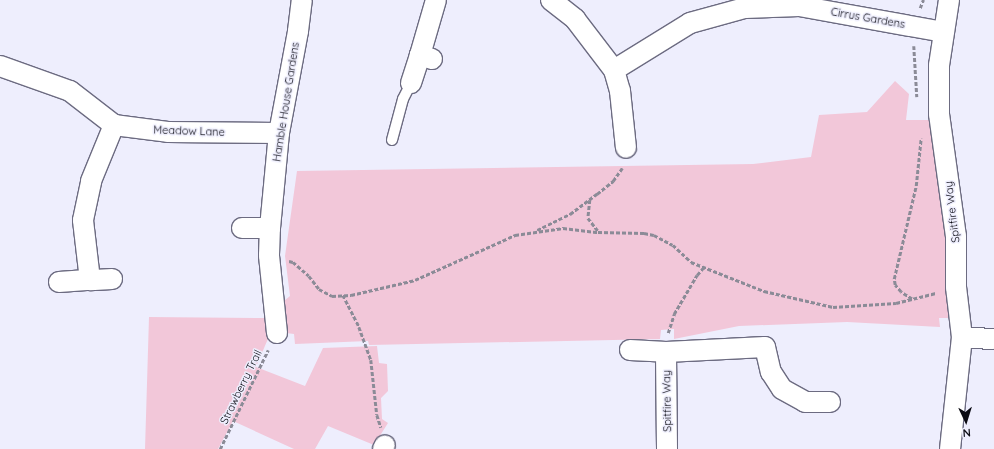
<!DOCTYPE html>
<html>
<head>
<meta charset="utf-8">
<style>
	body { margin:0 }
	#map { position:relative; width:994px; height:449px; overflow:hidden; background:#eeeefd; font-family:Quicksand,sans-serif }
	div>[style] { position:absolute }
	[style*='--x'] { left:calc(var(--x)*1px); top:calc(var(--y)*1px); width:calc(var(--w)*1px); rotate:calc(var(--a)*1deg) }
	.green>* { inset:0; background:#f2c7d9 }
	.path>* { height:2.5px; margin-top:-1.25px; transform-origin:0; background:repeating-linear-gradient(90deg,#8b8b97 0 4px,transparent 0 6px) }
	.roads { filter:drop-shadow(1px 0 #6c6b81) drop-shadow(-1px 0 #6c6b81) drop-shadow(0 1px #6c6b81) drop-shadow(0 -1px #6c6b81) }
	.service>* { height:10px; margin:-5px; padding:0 5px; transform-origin:5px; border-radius:5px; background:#fff }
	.minor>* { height:20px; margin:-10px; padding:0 10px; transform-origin:10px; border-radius:10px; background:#fff }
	span { translate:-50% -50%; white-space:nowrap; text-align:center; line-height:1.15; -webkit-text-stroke:3px #eeeefd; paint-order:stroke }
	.street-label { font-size:11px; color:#0b0b13 }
	.north { position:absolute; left:946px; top:401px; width:40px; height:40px; -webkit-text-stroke:3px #eeeefd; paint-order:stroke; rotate:176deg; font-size:11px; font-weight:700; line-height:16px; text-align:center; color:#0b0b13 }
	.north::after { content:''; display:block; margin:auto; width:14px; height:18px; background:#0b0b13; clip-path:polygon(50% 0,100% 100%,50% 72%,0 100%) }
</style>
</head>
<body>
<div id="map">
	<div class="green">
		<div style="clip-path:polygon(895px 81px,909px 94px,906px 120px,931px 120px,933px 143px,948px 237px,948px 318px,939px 318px,940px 327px,847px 322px,739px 326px,674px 339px,674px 329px,661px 330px,660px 339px,369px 345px,368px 341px,295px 344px,294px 334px,286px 333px,284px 301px,290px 296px,285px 256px,297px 171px,753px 164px,811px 157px,819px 115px,867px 112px)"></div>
		<div style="clip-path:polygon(149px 317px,268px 318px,270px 334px,256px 367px,305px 386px,323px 348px,377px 346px,379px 363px,387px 364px,388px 391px,381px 398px,382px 419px,388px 423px,374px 445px,328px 426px,315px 449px,294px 449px,233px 421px,218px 449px,145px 449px)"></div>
	</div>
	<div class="path">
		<div style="--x:920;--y:8;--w:9;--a:-69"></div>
		<div style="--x:914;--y:46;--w:51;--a:86.6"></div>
		<div style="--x:590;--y:200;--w:18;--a:96"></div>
		<div style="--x:588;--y:218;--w:16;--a:52"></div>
		<div style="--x:537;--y:230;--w:37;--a:-26"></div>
		<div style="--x:570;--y:214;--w:34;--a:-37"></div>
		<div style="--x:597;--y:194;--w:21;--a:-39"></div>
		<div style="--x:613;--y:181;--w:16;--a:-55"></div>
		<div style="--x:289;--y:261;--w:4;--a:14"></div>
		<div style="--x:293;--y:262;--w:21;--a:41"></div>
		<div style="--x:309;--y:276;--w:16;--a:52"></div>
		<div style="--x:319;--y:289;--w:15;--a:28"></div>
		<div style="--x:332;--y:296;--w:19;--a:-3"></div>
		<div style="--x:351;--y:295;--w:66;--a:-13.2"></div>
		<div style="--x:415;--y:280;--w:110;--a:-24.2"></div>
		<div style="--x:515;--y:235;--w:49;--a:-8.3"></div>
		<div style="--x:563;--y:228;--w:35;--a:7"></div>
		<div style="--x:598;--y:232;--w:46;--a:1.2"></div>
		<div style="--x:644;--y:233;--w:10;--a:11"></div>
		<div style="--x:654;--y:235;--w:21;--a:28"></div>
		<div style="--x:673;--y:245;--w:25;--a:43"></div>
		<div style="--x:691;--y:262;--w:79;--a:21.7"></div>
		<div style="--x:764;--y:291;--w:71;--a:13.1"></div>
		<div style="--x:833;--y:307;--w:63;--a:-3.6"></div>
		<div style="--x:896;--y:303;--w:41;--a:-14"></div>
		<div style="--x:343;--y:295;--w:36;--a:63"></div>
		<div style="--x:359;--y:327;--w:35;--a:70"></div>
		<div style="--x:371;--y:360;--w:55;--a:83.8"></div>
		<div style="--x:377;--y:415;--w:13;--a:72"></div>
		<div style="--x:912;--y:299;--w:13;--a:-148"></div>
		<div style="--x:901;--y:292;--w:9;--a:-131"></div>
		<div style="--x:895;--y:285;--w:6;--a:-99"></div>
		<div style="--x:894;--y:279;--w:96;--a:-76.7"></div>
		<div style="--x:916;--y:186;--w:48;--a:-84.1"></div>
		<div style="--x:668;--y:333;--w:20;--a:-72"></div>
		<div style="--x:674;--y:314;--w:45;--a:-59.5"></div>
		<div style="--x:697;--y:275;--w:11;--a:-49"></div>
		<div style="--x:220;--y:449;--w:110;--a:-64.1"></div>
	</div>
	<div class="roads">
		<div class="service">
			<div style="--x:392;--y:140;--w:42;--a:-75"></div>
			<div style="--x:403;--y:99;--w:18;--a:-63"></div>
		</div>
		<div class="minor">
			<div style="--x:551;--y:0;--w:31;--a:38"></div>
			<div style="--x:575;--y:19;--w:64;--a:52.6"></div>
			<div style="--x:614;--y:70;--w:89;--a:-31.7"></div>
			<div style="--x:690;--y:23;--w:57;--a:-15.3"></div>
			<div style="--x:745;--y:8;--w:54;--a:-2.1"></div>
			<div style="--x:799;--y:6;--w:147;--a:10.2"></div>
			<div style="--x:949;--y:0;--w:66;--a:98.7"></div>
			<div style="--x:939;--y:65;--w:49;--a:90"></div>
			<div style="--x:939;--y:114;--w:123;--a:82.1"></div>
			<div style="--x:956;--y:236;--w:51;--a:90"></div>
			<div style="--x:956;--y:287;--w:50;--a:83.2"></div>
			<div style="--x:962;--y:337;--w:113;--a:96.1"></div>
			<div style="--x:432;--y:59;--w:13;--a:-162"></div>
			<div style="--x:420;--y:55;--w:57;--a:-73.8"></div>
			<div style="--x:0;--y:66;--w:74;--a:19.7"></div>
			<div style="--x:70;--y:91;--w:56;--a:37.7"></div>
			<div style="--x:114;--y:125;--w:54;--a:7.4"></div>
			<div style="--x:168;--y:132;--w:111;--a:0.5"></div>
			<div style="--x:614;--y:70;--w:22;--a:74"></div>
			<div style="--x:620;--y:91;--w:57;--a:84"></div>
			<div style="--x:411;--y:83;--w:29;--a:-72"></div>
			<div style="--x:242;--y:228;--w:28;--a:0"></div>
			<div style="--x:112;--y:279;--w:22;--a:177"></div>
			<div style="--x:90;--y:280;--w:60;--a:-96.7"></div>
			<div style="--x:83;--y:220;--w:40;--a:-78"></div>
			<div style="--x:91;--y:181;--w:61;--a:-67.7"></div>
			<div style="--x:59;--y:282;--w:31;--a:-4"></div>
			<div style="--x:277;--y:333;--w:78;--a:-95.9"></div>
			<div style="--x:269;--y:255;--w:27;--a:-88"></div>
			<div style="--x:270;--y:228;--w:95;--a:-84.6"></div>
			<div style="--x:279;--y:133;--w:104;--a:-79.4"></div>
			<div style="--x:298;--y:31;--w:31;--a:-83"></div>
			<div style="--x:962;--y:337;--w:32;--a:4"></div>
			<div style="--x:630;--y:350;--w:36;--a:3"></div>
			<div style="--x:383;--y:449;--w:4;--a:-63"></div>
			<div style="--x:667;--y:449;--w:97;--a:-90.6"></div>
			<div style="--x:666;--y:352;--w:99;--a:-2.9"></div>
			<div style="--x:765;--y:347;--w:26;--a:77"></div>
			<div style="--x:771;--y:372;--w:20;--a:57"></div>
			<div style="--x:782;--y:389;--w:26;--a:29"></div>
			<div style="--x:805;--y:402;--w:25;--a:0"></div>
		</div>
	</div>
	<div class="street-label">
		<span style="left:868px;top:18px;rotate:10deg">Cirrus Gardens</span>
		<span style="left:286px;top:102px;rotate:-81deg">Hamble House Gardens</span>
		<span style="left:189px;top:131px;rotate:2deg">Meadow Lane</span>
		<span style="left:952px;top:212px;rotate:-97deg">Spitfire Way</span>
		<span style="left:241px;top:387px;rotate:-64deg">Strawberry Trail</span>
		<span style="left:667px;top:401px;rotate:-91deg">Spitfire Way</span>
	</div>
	<div class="north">N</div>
</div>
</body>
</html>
